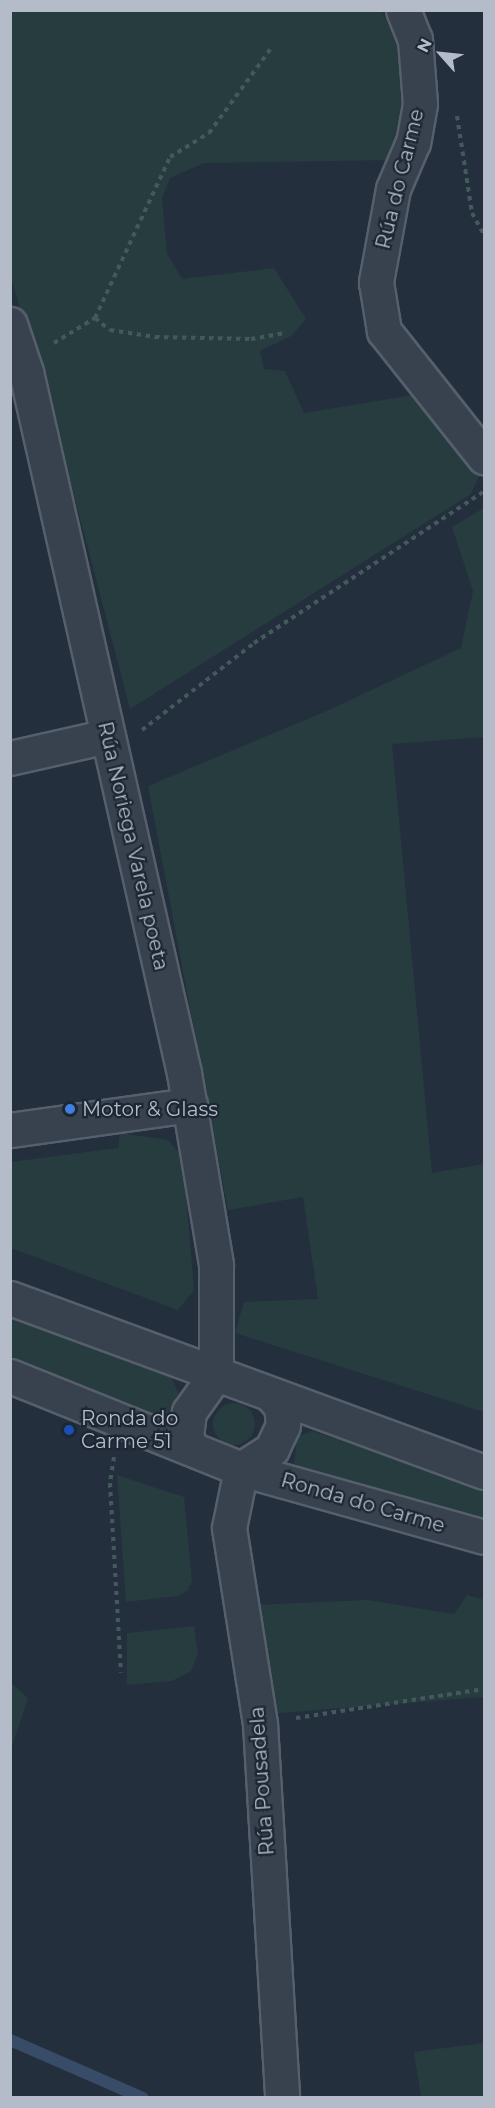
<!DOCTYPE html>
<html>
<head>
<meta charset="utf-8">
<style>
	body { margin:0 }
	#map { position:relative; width:495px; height:2108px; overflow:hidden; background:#242f3e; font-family:Montserrat,sans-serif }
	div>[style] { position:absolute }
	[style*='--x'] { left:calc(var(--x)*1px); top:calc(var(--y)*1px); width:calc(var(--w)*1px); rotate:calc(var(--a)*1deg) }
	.green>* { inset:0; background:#263c3f }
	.round { border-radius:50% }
	.stream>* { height:12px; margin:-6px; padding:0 6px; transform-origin:6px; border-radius:6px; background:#394c67 }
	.path>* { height:4px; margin-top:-2px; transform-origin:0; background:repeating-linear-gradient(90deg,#44595c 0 4.5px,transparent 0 9px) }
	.roads { filter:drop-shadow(2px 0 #565f6c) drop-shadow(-2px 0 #565f6c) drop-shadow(0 2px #565f6c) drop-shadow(0 -2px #565f6c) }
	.street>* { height:33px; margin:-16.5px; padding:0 16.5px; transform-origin:16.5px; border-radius:16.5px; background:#38414e }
	.dots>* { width:16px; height:16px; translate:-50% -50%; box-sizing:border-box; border:3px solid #1d2633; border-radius:50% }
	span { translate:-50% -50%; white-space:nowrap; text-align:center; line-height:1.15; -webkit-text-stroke:4.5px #1d2633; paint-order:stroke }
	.street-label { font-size:20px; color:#b4bcc9 }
	.poi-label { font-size:20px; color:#b4bcc9 }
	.left { translate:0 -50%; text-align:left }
	.frame { position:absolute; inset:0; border:12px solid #b4bcc9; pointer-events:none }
	.north { position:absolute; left:411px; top:24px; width:60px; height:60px; -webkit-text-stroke:4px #1d2633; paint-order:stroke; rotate:297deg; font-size:16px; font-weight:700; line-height:24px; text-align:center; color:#b4bcc9 }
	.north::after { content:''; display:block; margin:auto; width:21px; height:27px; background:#b4bcc9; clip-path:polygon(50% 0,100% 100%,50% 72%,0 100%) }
</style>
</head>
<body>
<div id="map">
	<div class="green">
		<div style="clip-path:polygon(10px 11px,382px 11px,414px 83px,394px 160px,204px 163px,170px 178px,162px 198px,167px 254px,182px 279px,274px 268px,306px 319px,291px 336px,260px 351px,264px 369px,285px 371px,304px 413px,419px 394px,480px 474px,471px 494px,130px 709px,62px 449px,11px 278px)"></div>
		<div style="clip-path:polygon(484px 508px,484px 737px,392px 744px,432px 1173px,484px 1164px,484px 1412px,235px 1333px,244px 1302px,318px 1299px,303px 1197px,228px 1210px,148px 786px,331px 709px,461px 648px,473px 591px,452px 527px)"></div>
		<div style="clip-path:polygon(120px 1133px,168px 1140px,183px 1157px,194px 1290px,178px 1310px,11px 1248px,10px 1162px,118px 1148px)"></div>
		<div style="clip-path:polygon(10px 1314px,169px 1373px,179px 1394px,174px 1408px,168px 1416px,154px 1416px,11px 1364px)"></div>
		<div class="round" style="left:213px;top:1403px;width:42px;height:42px"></div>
		<div style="clip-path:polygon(312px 1431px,484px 1486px,484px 1528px,317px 1477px,294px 1465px,297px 1437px)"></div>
		<div style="clip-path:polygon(117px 1475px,184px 1497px,192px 1581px,188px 1590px,178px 1596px,126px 1602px)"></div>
		<div style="clip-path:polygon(467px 1595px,484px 1600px,484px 1697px,267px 1714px,255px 1605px,367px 1600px,454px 1614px)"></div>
		<div style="clip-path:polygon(194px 1626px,198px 1654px,191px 1671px,172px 1681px,127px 1685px,127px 1633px)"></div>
		<div style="clip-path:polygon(11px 1683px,28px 1698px,11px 1749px)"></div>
		<div style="clip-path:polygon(484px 2043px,484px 2097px,421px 2097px,414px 2052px)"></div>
	</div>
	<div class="stream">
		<div style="--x:10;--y:2040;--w:145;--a:23.6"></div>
	</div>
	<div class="path">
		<div style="--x:457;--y:116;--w:98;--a:81.2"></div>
		<div style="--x:472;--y:213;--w:25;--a:61"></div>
		<div style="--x:95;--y:318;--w:19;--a:39"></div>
		<div style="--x:110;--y:330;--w:46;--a:8.8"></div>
		<div style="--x:155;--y:337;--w:96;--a:1.2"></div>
		<div style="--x:251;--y:339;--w:35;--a:-10"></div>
		<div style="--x:54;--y:343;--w:48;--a:-31.4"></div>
		<div style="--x:95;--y:318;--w:178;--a:-65"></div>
		<div style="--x:170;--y:157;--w:46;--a:-31.6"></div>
		<div style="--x:209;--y:133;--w:107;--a:-53.8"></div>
		<div style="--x:142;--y:730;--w:142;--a:-37.8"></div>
		<div style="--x:254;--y:643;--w:274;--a:-33.4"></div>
		<div style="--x:114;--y:1457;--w:26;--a:99"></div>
		<div style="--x:110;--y:1483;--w:190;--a:86.7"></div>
		<div style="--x:296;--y:1718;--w:190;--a:-8.8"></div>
	</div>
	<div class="roads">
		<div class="street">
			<div style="--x:403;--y:10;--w:31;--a:68"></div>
			<div style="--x:415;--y:39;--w:65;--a:85.6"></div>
			<div style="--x:420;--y:104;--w:39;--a:100"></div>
			<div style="--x:413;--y:142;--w:51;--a:113.1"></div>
			<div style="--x:393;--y:189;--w:95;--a:100.4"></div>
			<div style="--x:376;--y:282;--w:50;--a:80.7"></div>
			<div style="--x:384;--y:331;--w:161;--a:51.6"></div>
			<div style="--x:10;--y:324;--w:51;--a:71.6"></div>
			<div style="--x:26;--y:372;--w:719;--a:77.3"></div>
			<div style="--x:184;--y:1073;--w:195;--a:80.5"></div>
			<div style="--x:216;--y:1265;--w:109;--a:90"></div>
			<div style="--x:216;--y:1374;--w:47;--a:125.4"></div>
			<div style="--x:189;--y:1412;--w:24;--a:97"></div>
			<div style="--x:186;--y:1436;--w:13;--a:67"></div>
			<div style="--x:10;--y:758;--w:100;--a:-12.7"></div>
			<div style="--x:10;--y:1130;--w:182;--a:-7.9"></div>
			<div style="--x:10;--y:1298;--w:505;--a:20.16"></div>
			<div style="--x:10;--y:1376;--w:249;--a:21.9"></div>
			<div style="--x:241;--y:1469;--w:252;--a:15.6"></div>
			<div style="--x:272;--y:1396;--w:13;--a:48"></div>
			<div style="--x:281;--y:1406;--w:19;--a:84"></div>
			<div style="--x:283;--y:1425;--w:26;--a:115"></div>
			<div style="--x:272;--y:1449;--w:37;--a:147"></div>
			<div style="--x:241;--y:1469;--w:60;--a:101.5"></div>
			<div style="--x:229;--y:1528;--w:198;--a:81"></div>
			<div style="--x:260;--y:1724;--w:375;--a:86.6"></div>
		</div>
	</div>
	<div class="dots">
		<div style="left:70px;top:1109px;background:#3f7fe0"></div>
		<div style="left:69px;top:1430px;background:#1a4fb4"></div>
	</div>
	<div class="street-label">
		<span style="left:400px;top:179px;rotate:-76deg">Rúa do Carme</span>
		<span style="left:133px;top:846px;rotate:77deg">Rúa Noriega Varela poeta</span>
		<span style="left:363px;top:1503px;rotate:16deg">Ronda do Carme</span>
		<span style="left:262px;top:1781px;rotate:-94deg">Rúa Pousadela</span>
	</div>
	<div class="poi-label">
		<span class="left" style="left:82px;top:1109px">Motor &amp; Glass</span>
		<span class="left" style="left:81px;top:1430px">Ronda do<br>Carme 51</span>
	</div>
	<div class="frame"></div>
	<div class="north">N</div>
</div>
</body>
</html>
